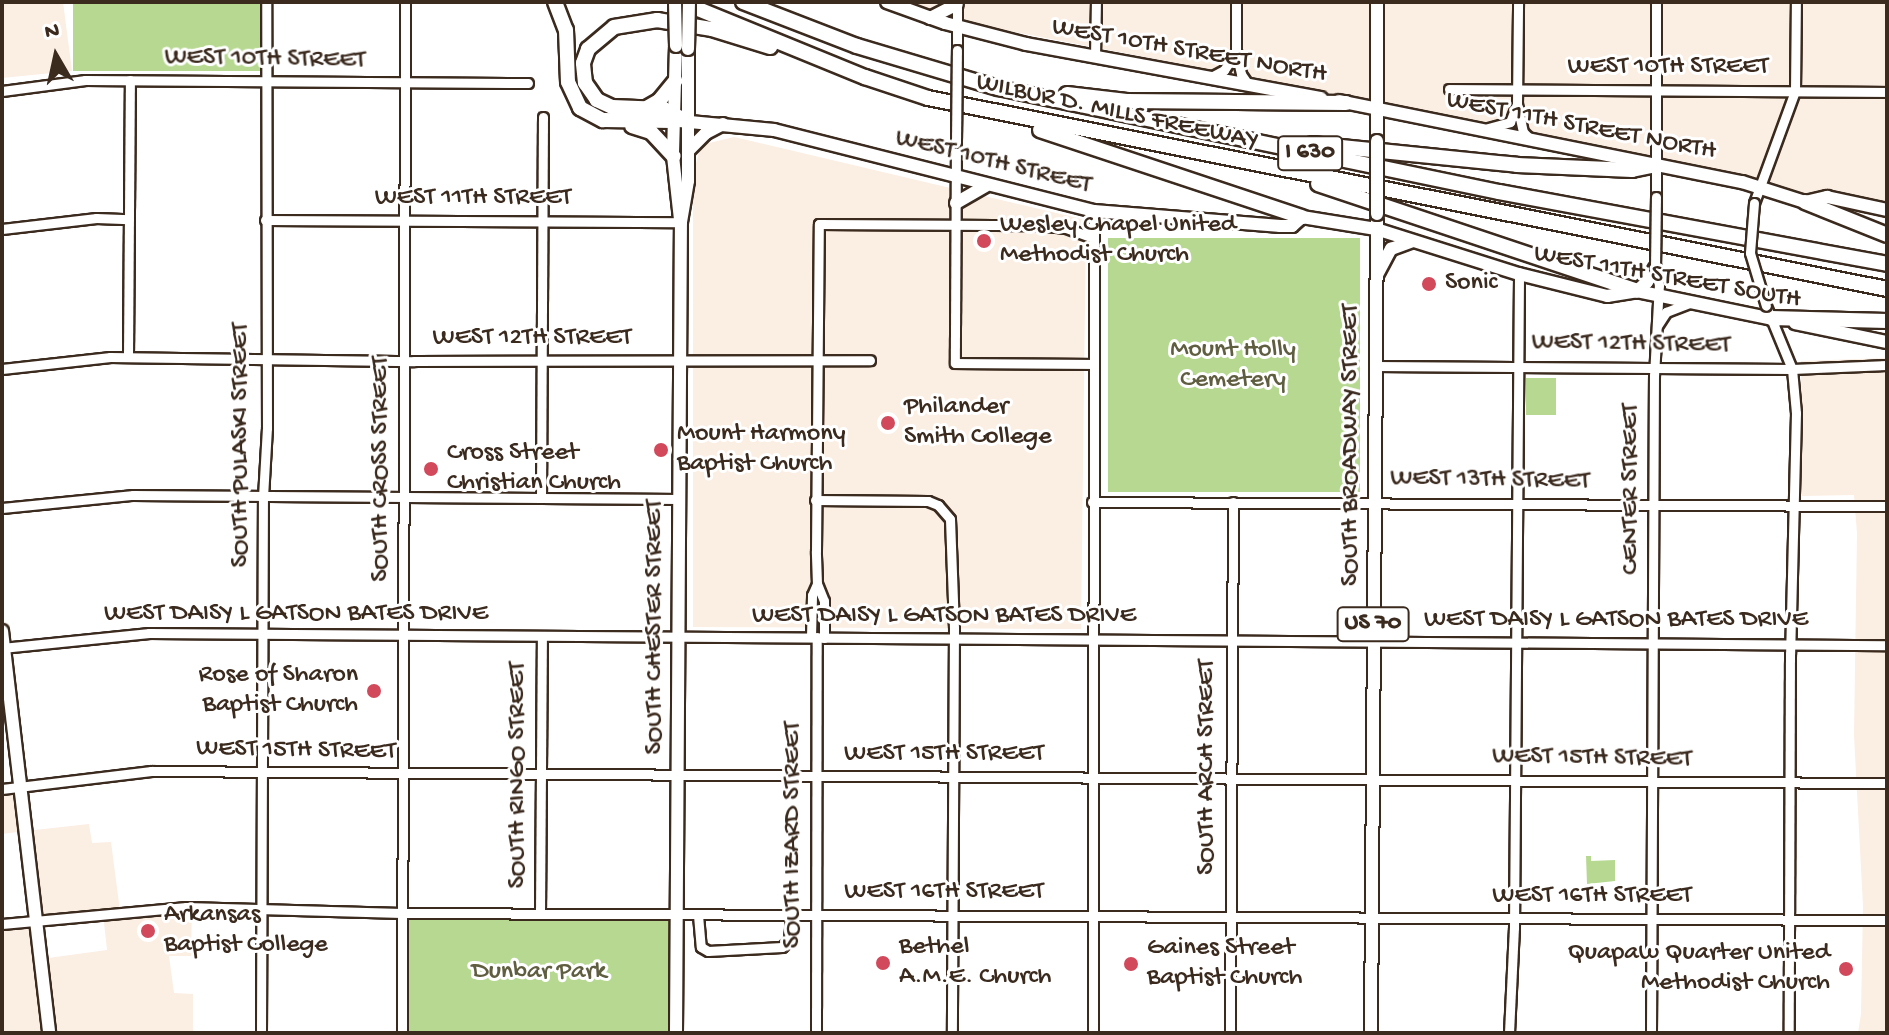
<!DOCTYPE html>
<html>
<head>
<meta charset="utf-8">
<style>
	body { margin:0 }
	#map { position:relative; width:1889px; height:1035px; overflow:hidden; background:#fff; font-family:"Gochi Hand",sans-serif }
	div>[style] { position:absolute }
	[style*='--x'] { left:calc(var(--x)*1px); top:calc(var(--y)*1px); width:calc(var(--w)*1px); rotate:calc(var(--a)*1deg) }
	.built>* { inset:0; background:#fbeee3 }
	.green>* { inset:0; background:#b7d891; transform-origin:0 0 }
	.roads { filter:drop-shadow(2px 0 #3b2a1e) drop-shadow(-2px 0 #3b2a1e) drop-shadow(0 2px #3b2a1e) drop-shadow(0 -2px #3b2a1e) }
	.minor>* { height:9px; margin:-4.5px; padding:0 4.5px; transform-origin:4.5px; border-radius:4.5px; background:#fff }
	.major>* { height:12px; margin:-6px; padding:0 6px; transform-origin:6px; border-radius:6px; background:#fff }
	.highway>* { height:14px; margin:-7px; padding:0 7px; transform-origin:7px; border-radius:7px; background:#fff }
	.bridges { filter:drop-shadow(2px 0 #3b2a1e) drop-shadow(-2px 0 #3b2a1e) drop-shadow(0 2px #3b2a1e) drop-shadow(0 -2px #3b2a1e) }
	.minor-bridge>* { height:9px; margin:-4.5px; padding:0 4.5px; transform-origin:4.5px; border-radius:4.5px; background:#fff }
	.major-bridge>* { height:12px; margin:-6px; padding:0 6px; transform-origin:6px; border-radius:6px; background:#fff }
	.dots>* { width:22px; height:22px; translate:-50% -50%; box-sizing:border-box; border:4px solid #fff; border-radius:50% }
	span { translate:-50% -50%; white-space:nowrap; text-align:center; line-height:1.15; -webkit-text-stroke:6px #fff; paint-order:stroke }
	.shield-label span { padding:2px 6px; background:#fff; border:2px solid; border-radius:6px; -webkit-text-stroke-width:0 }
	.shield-label { font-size:24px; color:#3b2a1e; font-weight:700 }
	.street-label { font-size:26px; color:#3b2a1e }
	.poi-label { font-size:26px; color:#3b2a1e }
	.left { translate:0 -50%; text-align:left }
	.right { translate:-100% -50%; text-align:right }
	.park-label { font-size:26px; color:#605e40 }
	.frame { position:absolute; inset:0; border:4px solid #3b2a1e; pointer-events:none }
	.north { position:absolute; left:16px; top:16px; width:80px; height:80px; -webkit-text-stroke:6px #fff; paint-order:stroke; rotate:351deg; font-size:22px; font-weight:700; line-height:32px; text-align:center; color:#3b2a1e }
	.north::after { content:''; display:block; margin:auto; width:28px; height:36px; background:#3b2a1e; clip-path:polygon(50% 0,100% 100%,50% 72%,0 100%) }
</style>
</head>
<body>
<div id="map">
	<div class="built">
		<div style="clip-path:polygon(2px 2px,63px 2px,72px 71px,2px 78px)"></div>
		<div style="clip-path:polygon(908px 2px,1887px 2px,1887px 219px,1300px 87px,957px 21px)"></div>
		<div style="clip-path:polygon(734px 137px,1086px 220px,1081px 629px,693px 627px,693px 174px,701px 145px)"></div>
		<div style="clip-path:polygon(1887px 358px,1887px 1033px,1858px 1033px,1861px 1014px,1863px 906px,1854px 735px,1857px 533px,1854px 495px,1802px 496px,1801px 361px)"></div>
		<div style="clip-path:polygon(evenodd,21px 787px,26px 831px,89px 824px,92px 843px,111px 842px,120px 911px,192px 907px,191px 956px,169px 956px,174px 993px,193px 994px,193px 1033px,2px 1033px,2px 924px,35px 920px,25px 831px,2px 834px,2px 789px,21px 787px,103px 914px,107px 950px,41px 959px,36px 920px,103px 914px)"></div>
	</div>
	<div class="green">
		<div style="left:73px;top:2px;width:187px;height:69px"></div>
		<div style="left:1108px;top:238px;width:252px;height:254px"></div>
		<div style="left:1526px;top:378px;width:30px;height:37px"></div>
		<div style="clip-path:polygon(1586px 856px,1591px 856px,1591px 861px,1615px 860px,1615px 881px,1587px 884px)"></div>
		<div style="left:402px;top:913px;width:275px;height:120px"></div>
	</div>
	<div class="roads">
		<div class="minor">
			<div style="--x:1236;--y:2;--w:50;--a:90"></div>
			<div style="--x:1236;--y:52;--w:23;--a:77"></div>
			<div style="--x:1241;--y:74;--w:14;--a:56"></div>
			<div style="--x:1656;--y:2;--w:195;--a:90"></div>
			<div style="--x:957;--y:50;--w:48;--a:-90"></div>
			<div style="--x:1095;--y:57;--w:55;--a:-89"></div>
			<div style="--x:1211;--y:77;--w:15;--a:-28"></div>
			<div style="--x:1224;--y:70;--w:22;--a:-56"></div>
			<div style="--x:1449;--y:89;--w:438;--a:0.4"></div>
			<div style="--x:2;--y:91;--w:84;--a:-7.5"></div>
			<div style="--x:85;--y:80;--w:443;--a:0.4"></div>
			<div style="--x:1517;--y:104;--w:29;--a:78"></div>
			<div style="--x:1523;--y:132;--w:11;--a:45"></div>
			<div style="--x:1488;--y:128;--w:23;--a:-15"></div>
			<div style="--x:1510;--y:122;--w:19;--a:-69"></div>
			<div style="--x:1517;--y:104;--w:102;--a:-89.4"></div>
			<div style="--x:956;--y:142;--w:221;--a:90.3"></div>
			<div style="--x:955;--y:363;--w:138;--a:0.4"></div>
			<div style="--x:1754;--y:203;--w:119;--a:-69.9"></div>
			<div style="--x:1795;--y:91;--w:89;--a:-89.4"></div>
			<div style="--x:265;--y:220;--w:416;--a:0.3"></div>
			<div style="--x:2;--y:229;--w:95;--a:-6.7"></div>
			<div style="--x:96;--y:218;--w:33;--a:2"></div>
			<div style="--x:1766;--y:306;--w:68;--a:67.6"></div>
			<div style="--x:1792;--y:369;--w:44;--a:84.8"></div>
			<div style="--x:1796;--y:413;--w:241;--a:91.4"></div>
			<div style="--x:1790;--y:654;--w:379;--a:90.2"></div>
			<div style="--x:1657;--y:326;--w:17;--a:-57"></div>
			<div style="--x:1666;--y:312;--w:25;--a:-21"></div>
			<div style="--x:128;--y:356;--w:276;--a:-89.6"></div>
			<div style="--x:1375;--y:366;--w:417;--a:0.4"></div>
			<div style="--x:1792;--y:369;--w:95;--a:-2.4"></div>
			<div style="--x:2;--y:369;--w:109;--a:-6.3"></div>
			<div style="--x:110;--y:357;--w:304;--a:0.8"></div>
			<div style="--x:414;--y:361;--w:456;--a:-0.1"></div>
			<div style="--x:541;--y:498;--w:381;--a:-89.7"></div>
			<div style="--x:815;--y:500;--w:113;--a:0.5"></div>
			<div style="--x:928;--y:501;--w:11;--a:22"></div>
			<div style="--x:938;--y:505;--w:18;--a:49"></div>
			<div style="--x:950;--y:519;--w:109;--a:87.9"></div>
			<div style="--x:954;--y:628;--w:405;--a:90.3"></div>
			<div style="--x:1092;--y:502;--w:795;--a:0.29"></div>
			<div style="--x:2;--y:508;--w:132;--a:-5.7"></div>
			<div style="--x:133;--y:495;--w:546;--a:0.42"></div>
			<div style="--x:811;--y:637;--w:42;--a:-88.6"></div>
			<div style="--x:812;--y:595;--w:12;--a:-66"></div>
			<div style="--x:824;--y:638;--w:37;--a:-90"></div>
			<div style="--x:824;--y:601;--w:18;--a:-112"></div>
			<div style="--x:817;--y:584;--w:33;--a:-92"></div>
			<div style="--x:816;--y:551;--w:327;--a:-89.5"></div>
			<div style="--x:819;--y:224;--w:218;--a:0.3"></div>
			<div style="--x:1037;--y:225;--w:29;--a:6"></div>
			<div style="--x:1066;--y:228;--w:29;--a:20"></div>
			<div style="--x:2;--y:648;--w:148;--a:-5.8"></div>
			<div style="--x:149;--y:633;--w:1738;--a:0.4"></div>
			<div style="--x:2;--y:789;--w:150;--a:-6.9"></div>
			<div style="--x:151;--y:771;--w:1736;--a:0.4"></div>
			<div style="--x:540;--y:913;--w:276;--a:-89.6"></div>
			<div style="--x:698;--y:915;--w:32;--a:85"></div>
			<div style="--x:701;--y:947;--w:8;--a:30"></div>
			<div style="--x:708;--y:951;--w:74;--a:-3.1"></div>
			<div style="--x:782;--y:947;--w:10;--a:-45"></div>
			<div style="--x:789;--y:940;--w:25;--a:-85"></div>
			<div style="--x:2;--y:924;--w:185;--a:-5.3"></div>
			<div style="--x:186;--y:907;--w:216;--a:1.6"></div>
			<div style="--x:402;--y:913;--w:1485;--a:0.27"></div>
			<div style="--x:261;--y:1033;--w:536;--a:-89.79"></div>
			<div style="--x:263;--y:497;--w:69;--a:-86.7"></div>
			<div style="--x:267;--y:428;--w:426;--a:-90.1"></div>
			<div style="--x:402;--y:1033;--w:1031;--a:-89.83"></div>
			<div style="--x:816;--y:1033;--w:396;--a:-89.9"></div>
			<div style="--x:1093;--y:1033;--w:822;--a:-89.93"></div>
			<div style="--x:1230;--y:1033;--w:531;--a:-89.68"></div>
			<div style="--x:1509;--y:1033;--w:105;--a:-87.3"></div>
			<div style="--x:1514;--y:928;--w:654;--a:-89.56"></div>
			<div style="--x:1651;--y:1033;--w:657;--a:-89.74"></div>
			<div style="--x:1654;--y:376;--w:91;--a:-86.9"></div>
			<div style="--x:1659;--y:285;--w:17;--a:-103"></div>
		</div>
		<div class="major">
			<div style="--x:887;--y:2;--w:62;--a:19.9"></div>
			<div style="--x:945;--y:23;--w:84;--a:14.5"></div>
			<div style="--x:1026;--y:44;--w:300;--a:10.4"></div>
			<div style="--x:930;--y:18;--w:30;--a:-27"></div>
			<div style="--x:676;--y:46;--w:110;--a:91.6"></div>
			<div style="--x:673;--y:156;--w:63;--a:83.7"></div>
			<div style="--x:1339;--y:101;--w:411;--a:11.4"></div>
			<div style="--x:1742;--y:182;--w:66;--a:17.6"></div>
			<div style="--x:1805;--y:202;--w:23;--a:-13"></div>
			<div style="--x:1827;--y:197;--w:61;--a:12.2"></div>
			<div style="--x:680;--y:121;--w:94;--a:5.5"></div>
			<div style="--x:774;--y:130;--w:330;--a:14.2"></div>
			<div style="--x:1094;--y:211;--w:187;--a:4.6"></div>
			<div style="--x:1280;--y:226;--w:12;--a:0"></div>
			<div style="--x:1292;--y:226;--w:13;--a:-42"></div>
			<div style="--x:1302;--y:217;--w:75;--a:9.2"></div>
			<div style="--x:1376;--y:229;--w:150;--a:17.5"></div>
			<div style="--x:1519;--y:274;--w:91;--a:14"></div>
			<div style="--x:1607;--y:296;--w:30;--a:-9"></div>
			<div style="--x:1637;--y:291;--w:143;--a:11.7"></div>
			<div style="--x:1377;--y:141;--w:139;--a:-90"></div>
			<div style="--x:688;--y:151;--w:25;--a:-45"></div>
			<div style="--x:706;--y:133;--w:19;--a:-28"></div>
			<div style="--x:956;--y:203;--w:34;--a:-30"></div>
			<div style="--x:1377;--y:275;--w:30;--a:-62"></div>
			<div style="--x:1391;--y:249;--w:23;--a:-20"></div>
			<div style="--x:1637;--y:291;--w:13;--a:-42"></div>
			<div style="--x:1647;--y:282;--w:16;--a:-60"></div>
			<div style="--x:1795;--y:323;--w:94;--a:11.7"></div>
			<div style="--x:2;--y:631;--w:405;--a:83.3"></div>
			<div style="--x:676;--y:1033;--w:811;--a:-89.65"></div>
			<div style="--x:681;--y:222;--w:42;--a:-80.3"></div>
			<div style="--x:688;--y:181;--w:132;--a:-90"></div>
			<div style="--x:1371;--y:1033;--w:812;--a:-89.58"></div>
		</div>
		<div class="highway">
			<div style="--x:555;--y:2;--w:30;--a:69"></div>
			<div style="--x:566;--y:30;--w:52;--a:87.8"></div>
			<div style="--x:568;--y:82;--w:29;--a:65"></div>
			<div style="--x:580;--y:108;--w:26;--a:28"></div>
			<div style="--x:603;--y:120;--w:70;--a:0.8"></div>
			<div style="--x:681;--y:2;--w:199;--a:22.2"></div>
			<div style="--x:865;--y:77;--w:66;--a:18.4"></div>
			<div style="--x:928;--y:98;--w:978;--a:11.26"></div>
			<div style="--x:743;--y:2;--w:122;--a:21.1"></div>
			<div style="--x:857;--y:46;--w:147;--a:16.6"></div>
			<div style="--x:998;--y:88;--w:512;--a:11.73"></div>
			<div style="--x:1499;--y:192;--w:395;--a:10.5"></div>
			<div style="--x:1067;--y:94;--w:60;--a:6.7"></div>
			<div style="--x:1127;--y:101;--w:219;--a:0.5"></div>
			<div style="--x:648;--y:107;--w:13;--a:-29"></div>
			<div style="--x:659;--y:101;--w:26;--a:-51"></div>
			<div style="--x:688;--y:122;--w:27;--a:-152"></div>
			<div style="--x:664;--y:109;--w:52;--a:-177.8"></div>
			<div style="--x:612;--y:107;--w:17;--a:-155"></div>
			<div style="--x:597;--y:100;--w:21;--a:-125"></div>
			<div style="--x:585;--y:83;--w:20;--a:-96"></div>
			<div style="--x:583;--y:63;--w:15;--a:-70"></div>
			<div style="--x:588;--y:49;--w:34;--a:-40"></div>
			<div style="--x:614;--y:27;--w:44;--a:-9.2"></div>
			<div style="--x:657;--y:20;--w:56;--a:9.3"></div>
			<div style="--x:712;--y:29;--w:61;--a:17.2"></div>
			<div style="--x:632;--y:126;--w:20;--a:18"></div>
			<div style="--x:651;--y:132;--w:33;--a:47"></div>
			<div style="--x:1040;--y:130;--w:276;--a:18.4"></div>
			<div style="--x:1312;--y:144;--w:206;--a:5.8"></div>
			<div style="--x:1517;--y:165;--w:115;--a:2.5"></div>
			<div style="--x:1632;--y:170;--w:25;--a:-12"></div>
			<div style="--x:1318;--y:184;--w:336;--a:18.5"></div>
			<div style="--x:1805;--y:202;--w:88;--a:21.9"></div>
			<div style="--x:1771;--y:318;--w:116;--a:1.5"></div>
		</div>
	</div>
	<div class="bridges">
		<div class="minor-bridge">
			<div style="--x:956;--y:142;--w:92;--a:-89.4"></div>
			<div style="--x:1754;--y:203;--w:50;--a:94.6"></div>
			<div style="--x:1750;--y:253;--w:55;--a:73.2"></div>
			<div style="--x:1655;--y:268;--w:71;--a:-89.2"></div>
		</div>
		<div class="major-bridge">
			<div style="--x:675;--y:2;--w:44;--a:88.7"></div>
			<div style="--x:688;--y:49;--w:47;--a:-88.8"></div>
			<div style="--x:1377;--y:141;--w:73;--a:90"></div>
		</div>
	</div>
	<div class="dots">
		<div style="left:984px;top:241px;background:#d1495b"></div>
		<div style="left:1429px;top:284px;background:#d1495b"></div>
		<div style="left:888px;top:423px;background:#d1495b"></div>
		<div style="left:661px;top:450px;background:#d1495b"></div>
		<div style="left:431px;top:469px;background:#d1495b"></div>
		<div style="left:374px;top:691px;background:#d1495b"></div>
		<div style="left:148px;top:931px;background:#d1495b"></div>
		<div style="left:883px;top:963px;background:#d1495b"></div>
		<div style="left:1131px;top:964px;background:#d1495b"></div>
		<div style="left:1846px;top:969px;background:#d1495b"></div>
	</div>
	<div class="shield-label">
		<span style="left:1310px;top:153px">I 630</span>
		<span style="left:1373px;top:624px">US 70</span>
	</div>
	<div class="street-label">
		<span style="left:1189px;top:52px;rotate:10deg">WEST 10TH STREET NORTH</span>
		<span style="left:265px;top:60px;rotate:1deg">WEST 10TH STREET</span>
		<span style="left:1668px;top:68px">WEST 10TH STREET</span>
		<span style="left:1117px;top:113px;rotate:12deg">WILBUR D. MILLS FREEWAY</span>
		<span style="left:1581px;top:127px;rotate:11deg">WEST 11TH STREET NORTH</span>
		<span style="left:993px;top:163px;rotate:14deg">WEST 10TH STREET</span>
		<span style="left:473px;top:199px">WEST 11TH STREET</span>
		<span style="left:1667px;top:278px;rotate:10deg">WEST 11TH STREET SOUTH</span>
		<span style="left:532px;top:339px">WEST 12TH STREET</span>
		<span style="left:1631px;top:345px;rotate:1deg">WEST 12TH STREET</span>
		<span style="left:242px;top:445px;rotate:-90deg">SOUTH PULASKI STREET</span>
		<span style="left:1352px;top:445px;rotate:-90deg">SOUTH BROADWAY STREET</span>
		<span style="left:382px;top:469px;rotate:-90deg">SOUTH CROSS STREET</span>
		<span style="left:1490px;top:481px;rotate:1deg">WEST 13TH STREET</span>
		<span style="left:1632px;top:489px;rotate:-90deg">CENTER STREET</span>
		<span style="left:296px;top:615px">WEST DAISY L GATSON BATES DRIVE</span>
		<span style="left:944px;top:617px">WEST DAISY L GATSON BATES DRIVE</span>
		<span style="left:1616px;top:621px">WEST DAISY L GATSON BATES DRIVE</span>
		<span style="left:656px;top:627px;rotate:-90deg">SOUTH CHESTER STREET</span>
		<span style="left:296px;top:751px;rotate:1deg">WEST 15TH STREET</span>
		<span style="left:944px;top:755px">WEST 15TH STREET</span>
		<span style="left:1592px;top:759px;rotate:1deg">WEST 15TH STREET</span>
		<span style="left:1208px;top:767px;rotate:-90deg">SOUTH ARCH STREET</span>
		<span style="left:519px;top:775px;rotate:-90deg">SOUTH RINGO STREET</span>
		<span style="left:794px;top:835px;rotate:-90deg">SOUTH IZARD STREET</span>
		<span style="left:944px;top:893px">WEST 16TH STREET</span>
		<span style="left:1592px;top:897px">WEST 16TH STREET</span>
	</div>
	<div class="poi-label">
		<span class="left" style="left:1000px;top:241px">Wesley Chapel United<br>Methodist Church</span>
		<span class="left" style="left:1445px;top:284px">Sonic</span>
		<span class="left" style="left:904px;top:423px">Philander<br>Smith College</span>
		<span class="left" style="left:677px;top:450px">Mount Harmony<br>Baptist Church</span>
		<span class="left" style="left:447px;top:469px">Cross Street<br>Christian Church</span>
		<span class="right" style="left:358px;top:691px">Rose of Sharon<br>Baptist Church</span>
		<span class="left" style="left:164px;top:931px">Arkansas<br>Baptist College</span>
		<span class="left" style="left:899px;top:963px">Bethel<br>A.M.E. Church</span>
		<span class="left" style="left:1147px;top:964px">Gaines Street<br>Baptist Church</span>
		<span class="right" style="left:1830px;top:969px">Quapaw Quarter United<br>Methodist Church</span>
	</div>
	<div class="park-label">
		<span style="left:1233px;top:366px">Mount Holly<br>Cemetery</span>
		<span style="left:539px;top:973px">Dunbar Park</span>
	</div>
	<div class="frame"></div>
	<div class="north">N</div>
</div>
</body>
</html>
